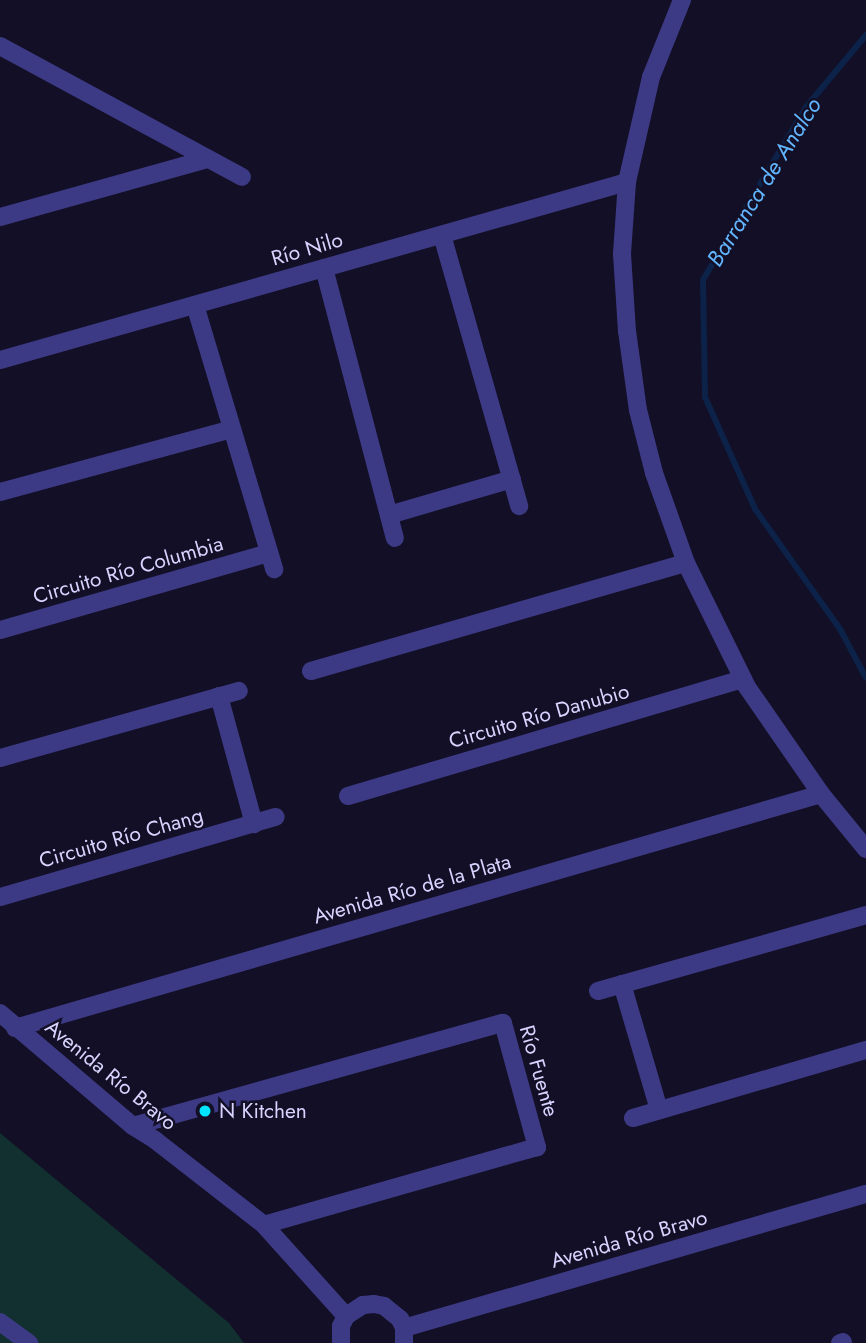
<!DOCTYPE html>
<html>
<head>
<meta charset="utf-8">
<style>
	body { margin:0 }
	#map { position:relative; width:866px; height:1343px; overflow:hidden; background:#130f26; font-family:Jost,sans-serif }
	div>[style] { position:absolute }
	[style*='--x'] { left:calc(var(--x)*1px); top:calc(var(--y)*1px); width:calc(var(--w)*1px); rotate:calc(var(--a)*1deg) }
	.green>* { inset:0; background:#12302f }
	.stream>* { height:6px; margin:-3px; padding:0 3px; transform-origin:3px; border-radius:3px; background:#0c2248 }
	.minor>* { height:18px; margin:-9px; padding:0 9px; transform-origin:9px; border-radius:9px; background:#3d3a85 }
	.dots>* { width:19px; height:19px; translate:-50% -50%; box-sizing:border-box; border:4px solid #130f26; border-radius:50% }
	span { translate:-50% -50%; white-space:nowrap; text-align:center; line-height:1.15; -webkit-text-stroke:5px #130f26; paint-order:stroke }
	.street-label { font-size:21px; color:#d9d4ff }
	.poi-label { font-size:21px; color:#d9d4ff }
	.left { translate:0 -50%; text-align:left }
	.water-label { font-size:23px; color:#62b6ff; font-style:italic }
</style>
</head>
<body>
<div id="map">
	<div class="green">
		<div style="clip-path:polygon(0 1133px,229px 1323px,244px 1343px,0 1343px)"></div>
	</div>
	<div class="stream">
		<div style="--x:866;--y:35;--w:94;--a:129.8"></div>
		<div style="--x:806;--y:107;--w:201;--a:120.8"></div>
		<div style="--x:703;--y:280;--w:117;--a:89"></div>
		<div style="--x:705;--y:397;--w:123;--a:65.9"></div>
		<div style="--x:755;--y:509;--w:147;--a:54.7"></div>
		<div style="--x:840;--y:629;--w:55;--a:62"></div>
	</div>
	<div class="minor">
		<div style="--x:682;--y:0;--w:83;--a:111.9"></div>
		<div style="--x:651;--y:77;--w:108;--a:102.9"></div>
		<div style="--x:627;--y:182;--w:72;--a:94"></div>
		<div style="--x:622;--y:254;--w:77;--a:86.3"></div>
		<div style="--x:627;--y:331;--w:80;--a:82.1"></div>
		<div style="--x:638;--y:410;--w:65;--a:75.7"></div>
		<div style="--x:654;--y:473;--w:96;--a:70.4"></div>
		<div style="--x:686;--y:563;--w:138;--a:63.8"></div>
		<div style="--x:747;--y:687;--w:130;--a:55.3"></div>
		<div style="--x:821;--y:794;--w:71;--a:50.7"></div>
		<div style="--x:0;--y:46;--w:275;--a:28.4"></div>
		<div style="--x:0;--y:217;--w:216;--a:-15.6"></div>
		<div style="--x:442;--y:235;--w:282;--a:74.1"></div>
		<div style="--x:324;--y:268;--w:279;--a:75.3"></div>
		<div style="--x:195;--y:305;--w:276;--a:73.3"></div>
		<div style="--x:0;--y:360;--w:652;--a:-15.85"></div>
		<div style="--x:0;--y:492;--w:240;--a:-15.2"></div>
		<div style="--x:389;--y:515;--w:128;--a:-16.3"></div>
		<div style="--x:0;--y:630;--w:280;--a:-16"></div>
		<div style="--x:311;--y:671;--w:390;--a:-16.1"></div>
		<div style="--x:219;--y:696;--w:133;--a:74.7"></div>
		<div style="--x:0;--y:758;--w:248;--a:-15.7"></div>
		<div style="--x:348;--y:796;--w:412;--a:-16.5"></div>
		<div style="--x:0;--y:897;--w:287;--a:-16.2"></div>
		<div style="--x:622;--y:984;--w:131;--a:73.6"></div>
		<div style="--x:598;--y:991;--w:279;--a:-15.8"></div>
		<div style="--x:0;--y:1013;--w:175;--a:40.4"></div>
		<div style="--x:133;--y:1126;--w:26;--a:32"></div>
		<div style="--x:155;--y:1140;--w:138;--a:37.9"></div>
		<div style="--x:264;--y:1225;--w:122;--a:48"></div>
		<div style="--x:15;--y:1028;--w:839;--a:-16.19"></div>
		<div style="--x:633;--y:1118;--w:243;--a:-16.3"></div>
		<div style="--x:133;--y:1126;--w:384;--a:-15.6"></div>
		<div style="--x:503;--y:1023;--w:129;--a:74.7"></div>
		<div style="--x:537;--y:1147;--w:284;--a:164.1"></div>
		<div style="--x:0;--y:1322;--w:36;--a:36"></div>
		<div style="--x:404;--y:1328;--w:481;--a:-16.2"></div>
		<div style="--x:341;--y:1343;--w:17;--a:-90"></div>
		<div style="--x:341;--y:1326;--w:11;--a:-63"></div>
		<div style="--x:346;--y:1316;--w:20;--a:-33"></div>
		<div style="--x:363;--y:1305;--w:11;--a:-5"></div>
		<div style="--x:374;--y:1304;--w:10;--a:11"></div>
		<div style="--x:384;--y:1306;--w:21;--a:39"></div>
		<div style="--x:400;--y:1319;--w:10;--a:66"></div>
		<div style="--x:404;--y:1328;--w:15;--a:90"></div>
		<div style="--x:840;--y:1343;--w:3;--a:-18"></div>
	</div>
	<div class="dots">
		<div style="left:205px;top:1111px;background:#00e5ff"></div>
	</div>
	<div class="street-label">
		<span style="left:307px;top:249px;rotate:-16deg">Río Nilo</span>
		<span style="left:128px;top:570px;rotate:-16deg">Circuito Río Columbia</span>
		<span style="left:539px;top:716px;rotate:-16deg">Circuito Río Danubio</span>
		<span style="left:121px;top:838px;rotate:-16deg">Circuito Río Chang</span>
		<span style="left:412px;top:889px;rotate:-16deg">Avenida Río de la Plata</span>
		<span style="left:539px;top:1071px;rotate:74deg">Río Fuente</span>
		<span style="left:111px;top:1075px;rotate:39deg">Avenida Río Bravo</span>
		<span style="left:629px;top:1239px;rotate:-16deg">Avenida Río Bravo</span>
	</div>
	<div class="poi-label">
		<span class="left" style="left:219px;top:1111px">N Kitchen</span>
	</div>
	<div class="water-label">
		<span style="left:764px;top:182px;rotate:-58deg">Barranca de Analco</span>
	</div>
</div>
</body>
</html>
